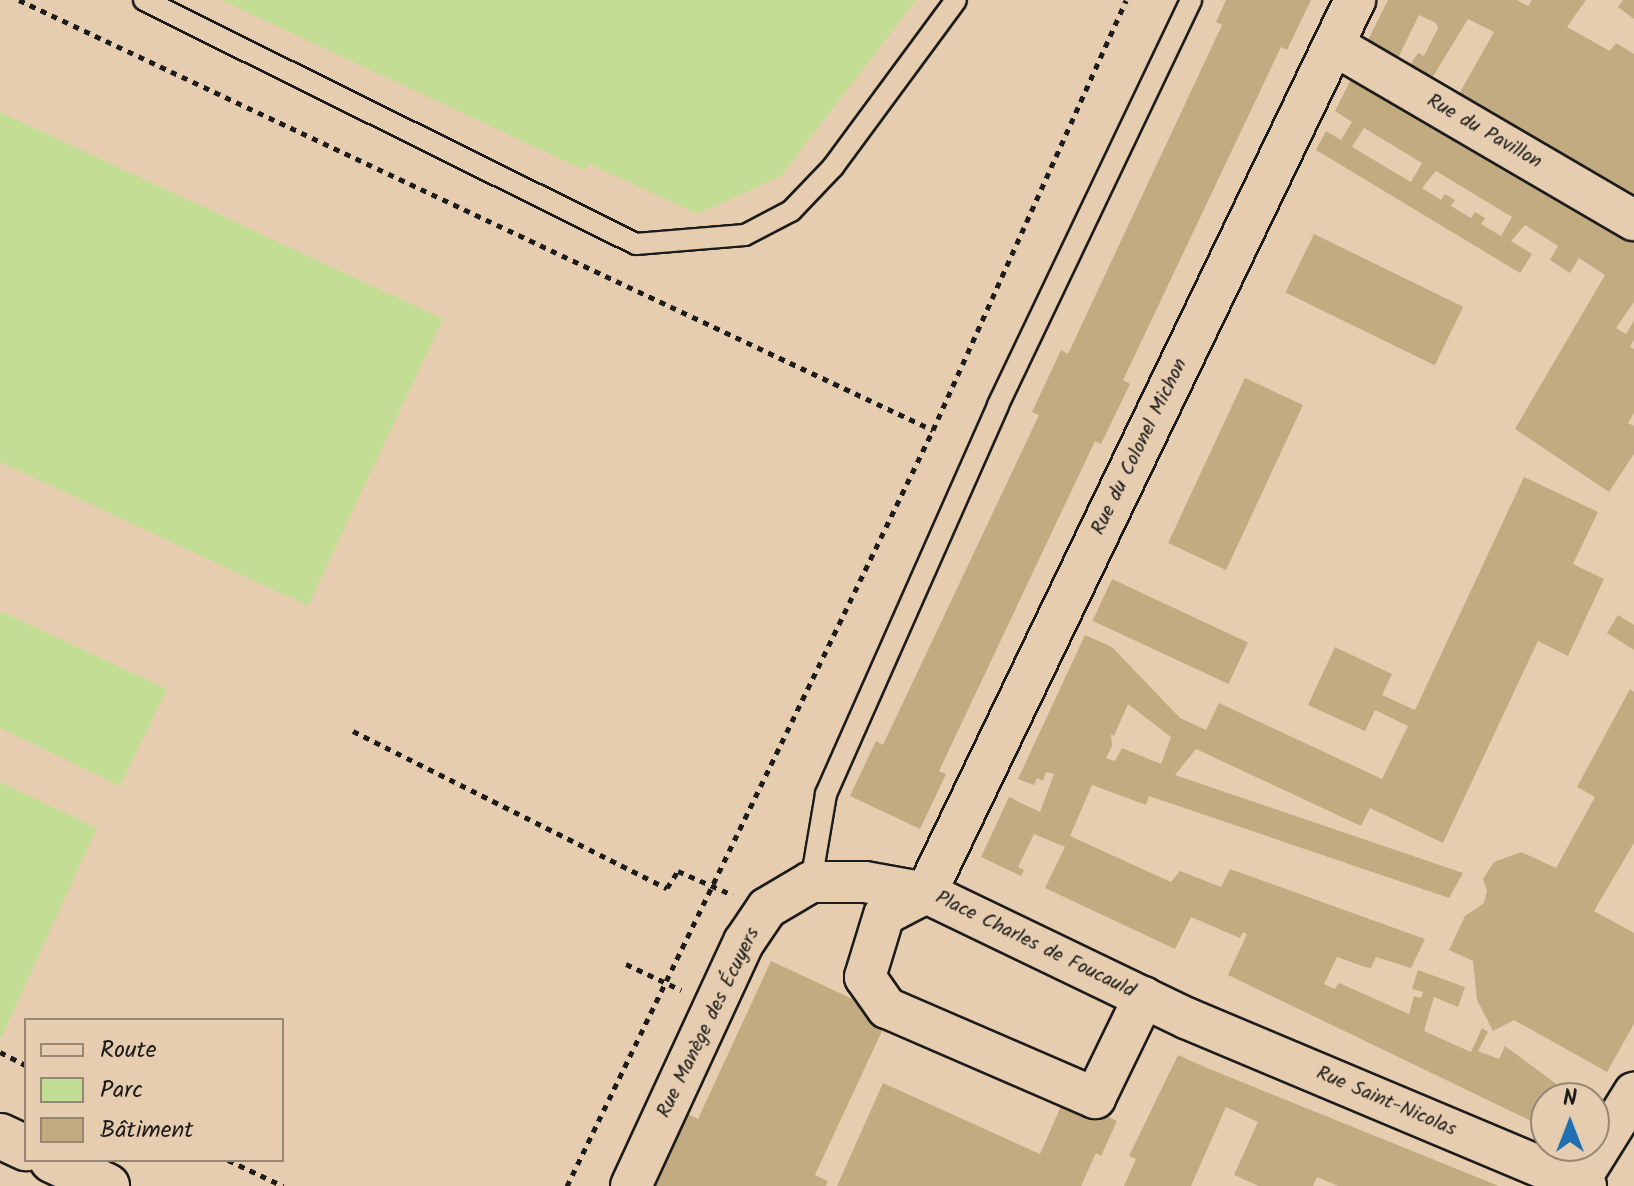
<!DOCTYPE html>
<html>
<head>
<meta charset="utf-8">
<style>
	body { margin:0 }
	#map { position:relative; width:1634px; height:1186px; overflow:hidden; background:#e7cdaf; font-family:Kalam,sans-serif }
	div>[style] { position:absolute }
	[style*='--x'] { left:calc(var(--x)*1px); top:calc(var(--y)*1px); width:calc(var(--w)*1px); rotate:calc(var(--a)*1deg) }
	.green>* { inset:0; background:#c3dd94 }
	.building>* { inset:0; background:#c2ab81; transform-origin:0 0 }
	.path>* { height:5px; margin-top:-2.5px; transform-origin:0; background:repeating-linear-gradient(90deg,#1c1c1c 0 6px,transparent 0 12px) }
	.roads { filter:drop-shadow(2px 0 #1c1c1c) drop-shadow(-2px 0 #1c1c1c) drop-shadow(0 2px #1c1c1c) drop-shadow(0 -2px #1c1c1c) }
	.lane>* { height:20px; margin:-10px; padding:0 10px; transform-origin:10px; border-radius:10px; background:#e7cdaf }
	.street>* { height:40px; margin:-20px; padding:0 20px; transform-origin:20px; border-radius:20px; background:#e7cdaf }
	.secondary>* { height:44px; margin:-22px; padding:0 22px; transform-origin:22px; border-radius:22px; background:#e7cdaf }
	span { translate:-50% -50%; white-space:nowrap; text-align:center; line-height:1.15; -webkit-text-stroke:6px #e7cdaf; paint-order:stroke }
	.street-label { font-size:20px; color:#1c1c1c }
	.legend { position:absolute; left:24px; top:1018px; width:260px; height:144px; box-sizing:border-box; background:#e7cdaf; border:2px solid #968674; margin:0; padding:10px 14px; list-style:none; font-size:24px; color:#1c1c1c }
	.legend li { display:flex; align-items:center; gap:16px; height:40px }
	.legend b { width:40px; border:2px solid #968674 }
	.north { position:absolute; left:1530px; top:1082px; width:80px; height:80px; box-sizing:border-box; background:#e7cdaf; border:2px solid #968674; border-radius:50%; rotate:0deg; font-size:22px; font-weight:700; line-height:32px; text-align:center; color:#1c1c1c }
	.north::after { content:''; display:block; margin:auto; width:28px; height:36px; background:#1f6fb2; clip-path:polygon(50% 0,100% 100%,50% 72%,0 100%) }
</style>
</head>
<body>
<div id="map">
	<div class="green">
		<div style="clip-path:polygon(221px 0,916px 0,781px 176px,698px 214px,589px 164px,584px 170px)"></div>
		<div style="clip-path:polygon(0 112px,443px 319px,308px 606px,0 462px)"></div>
		<div style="clip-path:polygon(0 611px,167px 689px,120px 786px,0 728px)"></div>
		<div style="clip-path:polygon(0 782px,97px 828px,1px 1038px,0 1037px)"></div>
	</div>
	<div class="building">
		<div style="clip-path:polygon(1226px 0,1311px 0,1287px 50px,1281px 47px,1123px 380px,1130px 384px,1101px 444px,1095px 441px,939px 771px,946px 774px,920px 829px,850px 796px,876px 741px,883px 745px,1039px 415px,1032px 412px,1061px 350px,1068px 354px,1222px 25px,1216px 22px)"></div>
		<div style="clip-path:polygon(1388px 0,1517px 0,1528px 6px,1532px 0,1586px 0,1567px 27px,1610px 51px,1616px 43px,1634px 54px,1634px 198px,1459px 94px,1494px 32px,1468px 19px,1432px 78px,1410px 65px,1418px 53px,1424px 56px,1438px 28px,1436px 23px,1419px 15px,1398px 58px,1368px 40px)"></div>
		<div style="clip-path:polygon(1623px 0,1634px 0,1634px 19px,1618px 7px)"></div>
		<div style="clip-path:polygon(evenodd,1354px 73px,1634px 238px,1634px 302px,1616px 328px,1626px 334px,1634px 321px,1634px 340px,1630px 347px,1634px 349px,1634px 413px,1628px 423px,1634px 426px,1634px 454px,1609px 492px,1515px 429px,1605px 275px,1579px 258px,1570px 273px,1550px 260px,1558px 246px,1525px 225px,1511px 241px,1532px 254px,1520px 273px,1316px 150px,1326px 131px,1341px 140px,1352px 122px,1335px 111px,1354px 73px,1364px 128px,1422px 163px,1411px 182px,1352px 147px,1364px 128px,1354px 73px,1436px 171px,1512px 217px,1501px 236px,1481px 224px,1485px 218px,1475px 212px,1471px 218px,1451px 206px,1455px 200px,1445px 194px,1441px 200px,1422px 188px,1436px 171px)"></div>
		<div style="left:1314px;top:234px;width:166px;height:65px;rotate:26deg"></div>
		<div style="left:1245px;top:378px;width:64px;height:182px;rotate:25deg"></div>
		<div style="clip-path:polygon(evenodd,1524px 477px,1598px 512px,1573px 564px,1604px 579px,1568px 656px,1538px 641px,1443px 843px,1370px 808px,1361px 826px,1196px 749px,1175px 775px,1463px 873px,1449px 898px,1149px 796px,1146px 805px,1092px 785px,1070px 836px,1171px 882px,1180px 871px,1221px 887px,1230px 869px,1425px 939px,1411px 968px,1376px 957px,1371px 968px,1365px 967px,1337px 957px,1324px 984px,1335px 989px,1339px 983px,1409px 1014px,1414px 996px,1421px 998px,1423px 992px,1412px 989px,1418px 970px,1465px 987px,1458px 1007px,1434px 997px,1424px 1031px,1471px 1052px,1482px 1028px,1488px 1032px,1478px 1051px,1499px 1059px,1505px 1046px,1559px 1086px,1583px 1098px,1546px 1098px,1546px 1128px,1228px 975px,1247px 934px,1243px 932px,1240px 938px,1191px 917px,1175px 949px,1045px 888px,1065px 847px,1034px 834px,1018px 867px,1024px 870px,1021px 876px,981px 857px,1009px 797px,1040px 812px,1054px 774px,1046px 772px,1043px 781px,1037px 778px,1034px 785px,1018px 779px,1085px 635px,1112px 647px,1180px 718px,1206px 730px,1219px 703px,1382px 779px,1408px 726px,1375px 710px,1365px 731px,1308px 705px,1335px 647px,1392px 674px,1382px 695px,1415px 710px,1524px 477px,1128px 704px,1171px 737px,1161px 764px,1122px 748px,1115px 761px,1106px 758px,1112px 746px,1111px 734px,1114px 736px,1128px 704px)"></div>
		<div style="left:1112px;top:579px;width:150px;height:46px;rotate:25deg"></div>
		<div style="clip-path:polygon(1618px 615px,1634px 625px,1634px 650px,1607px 633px)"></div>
		<div style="clip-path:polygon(1630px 689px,1634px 692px,1634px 843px,1594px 911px,1634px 933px,1634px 1024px,1607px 1072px,1514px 1020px,1493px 1031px,1477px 1000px,1473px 961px,1449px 950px,1465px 916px,1484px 903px,1487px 891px,1483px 879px,1494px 862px,1521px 852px,1556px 868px,1595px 797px,1577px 787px)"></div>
		<div style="clip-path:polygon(771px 961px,889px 1016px,815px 1175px,828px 1181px,826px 1186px,650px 1186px,684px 1112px,698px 1119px)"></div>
		<div style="clip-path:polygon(1178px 1055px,1207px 1068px,1499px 1186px,1338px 1186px,1317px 1177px,1313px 1186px,1259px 1186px,1234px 1175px,1258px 1122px,1226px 1107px,1191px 1186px,1124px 1186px,1136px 1159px,1129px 1156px)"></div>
		<div style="clip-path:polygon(883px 1083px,1040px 1154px,1065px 1097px,1117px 1121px,1101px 1156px,1096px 1153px,1081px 1186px,837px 1186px)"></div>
	</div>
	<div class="path">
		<div style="--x:19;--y:0;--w:1010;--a:25.2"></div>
		<div style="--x:353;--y:731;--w:351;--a:26.6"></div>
		<div style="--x:667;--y:888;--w:20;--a:-57"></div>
		<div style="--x:678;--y:871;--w:60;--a:23.6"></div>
		<div style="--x:626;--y:964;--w:61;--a:25.3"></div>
		<div style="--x:0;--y:1052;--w:29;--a:27"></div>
		<div style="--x:228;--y:1160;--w:61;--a:25.3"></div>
		<div style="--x:567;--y:1186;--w:840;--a:-64.17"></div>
		<div style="--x:933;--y:430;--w:471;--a:-65.8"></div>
	</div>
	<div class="roads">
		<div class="lane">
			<div style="--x:144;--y:0;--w:549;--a:26.38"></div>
			<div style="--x:636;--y:244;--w:109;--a:-4.7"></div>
			<div style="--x:745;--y:235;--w:52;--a:-27.6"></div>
			<div style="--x:791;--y:211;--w:61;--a:-46.3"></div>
			<div style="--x:833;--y:167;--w:207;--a:-53.6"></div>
			<div style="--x:811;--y:882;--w:89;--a:-80.3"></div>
			<div style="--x:826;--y:794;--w:425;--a:-66.1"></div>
			<div style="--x:998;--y:405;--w:449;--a:-64.5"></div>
		</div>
		<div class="street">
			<div style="--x:1334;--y:45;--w:347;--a:30.3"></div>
			<div style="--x:926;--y:893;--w:991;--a:-64.34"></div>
			<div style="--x:926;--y:893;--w:47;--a:152.4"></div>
			<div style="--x:884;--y:915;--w:65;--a:107"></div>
			<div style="--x:865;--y:977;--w:38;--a:55"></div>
			<div style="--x:887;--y:1008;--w:227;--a:23.4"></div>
			<div style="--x:1095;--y:1098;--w:112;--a:-64.1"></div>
			<div style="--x:631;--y:1186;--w:269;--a:-65.2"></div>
			<div style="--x:744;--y:942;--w:41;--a:-55.9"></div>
			<div style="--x:767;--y:908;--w:51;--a:-30.6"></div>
			<div style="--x:811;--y:882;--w:54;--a:0"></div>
			<div style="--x:865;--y:882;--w:62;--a:10.2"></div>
			<div style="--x:926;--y:893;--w:288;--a:25.7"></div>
			<div style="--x:1186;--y:1018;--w:434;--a:22.8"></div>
			<div style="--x:1576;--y:1186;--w:110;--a:-58.1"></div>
		</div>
		<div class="secondary">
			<div style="--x:0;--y:1136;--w:29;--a:25"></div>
			<div style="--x:52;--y:1160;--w:61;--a:25.3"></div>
		</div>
	</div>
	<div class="street-label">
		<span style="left:1484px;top:132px;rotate:30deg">Rue du Pavillon</span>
		<span style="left:1140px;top:447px;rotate:-64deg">Rue du Colonel Michon</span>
		<span style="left:1035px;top:945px;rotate:26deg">Place Charles de Foucauld</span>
		<span style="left:709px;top:1023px;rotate:-64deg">Rue Manège des Écuyers</span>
		<span style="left:1386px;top:1102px;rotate:23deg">Rue Saint-Nicolas</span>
	</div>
	<ul class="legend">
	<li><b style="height:10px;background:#e7cdaf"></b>Route</li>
	<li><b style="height:22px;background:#c3dd94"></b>Parc</li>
	<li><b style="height:22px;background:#c2ab81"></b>Bâtiment</li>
	</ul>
	<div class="north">N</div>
</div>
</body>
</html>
